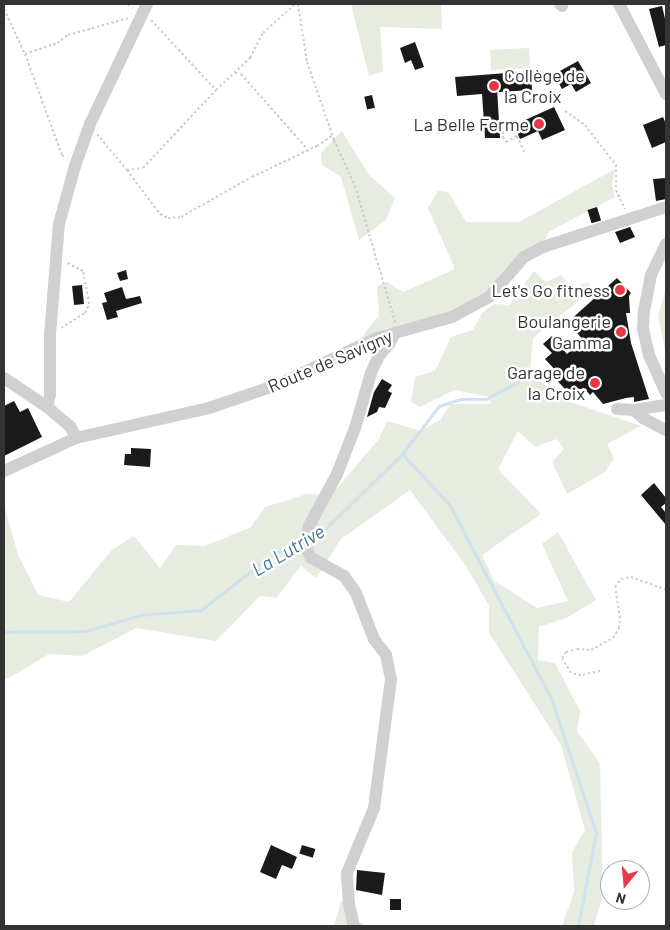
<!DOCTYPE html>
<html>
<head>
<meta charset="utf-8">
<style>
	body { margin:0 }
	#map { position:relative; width:670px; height:930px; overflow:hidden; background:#fff; font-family:Barlow,sans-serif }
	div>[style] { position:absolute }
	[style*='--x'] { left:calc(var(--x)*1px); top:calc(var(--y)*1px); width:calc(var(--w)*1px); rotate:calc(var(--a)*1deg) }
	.green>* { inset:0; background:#e6ecdf; transform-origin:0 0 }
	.stream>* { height:3px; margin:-1.5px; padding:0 1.5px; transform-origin:1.5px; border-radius:1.5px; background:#cfe2ee }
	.building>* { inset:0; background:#1a1a1a; transform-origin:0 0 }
	.path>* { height:2px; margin-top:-1px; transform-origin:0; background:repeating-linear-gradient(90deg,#cdcdcd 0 2.5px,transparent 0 5px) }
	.minor>* { height:12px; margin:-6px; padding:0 6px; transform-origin:6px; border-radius:6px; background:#d0d0d0 }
	.dots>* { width:14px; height:14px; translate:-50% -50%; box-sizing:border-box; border:2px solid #fff; border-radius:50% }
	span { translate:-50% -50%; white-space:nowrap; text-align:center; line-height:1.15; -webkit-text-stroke:5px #fff; paint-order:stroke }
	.poi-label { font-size:18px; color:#333 }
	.left { translate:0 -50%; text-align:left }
	.right { translate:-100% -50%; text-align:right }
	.street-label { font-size:18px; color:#333 }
	.water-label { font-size:19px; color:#3f7597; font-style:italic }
	.frame { position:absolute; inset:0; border:5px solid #333; pointer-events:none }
	.north { position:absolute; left:600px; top:860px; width:50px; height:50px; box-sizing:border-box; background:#fff; border:1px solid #adadad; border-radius:50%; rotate:197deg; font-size:14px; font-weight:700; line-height:20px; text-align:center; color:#333 }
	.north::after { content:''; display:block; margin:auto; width:18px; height:22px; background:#e63946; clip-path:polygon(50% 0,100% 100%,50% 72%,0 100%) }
</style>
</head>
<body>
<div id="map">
	<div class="green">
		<div style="clip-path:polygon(351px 4px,441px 4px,442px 29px,380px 27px,383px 71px,369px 76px)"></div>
		<div style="left:529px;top:48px;width:20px;height:39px;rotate:87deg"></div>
		<div style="clip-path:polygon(342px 131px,369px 175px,395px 198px,386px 220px,359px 240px,341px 177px,322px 165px,321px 153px)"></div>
		<div style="clip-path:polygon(615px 169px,612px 184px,615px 197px,548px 232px,546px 239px,521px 252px,485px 295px,442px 317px,385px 329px,359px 341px,379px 315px,377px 286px,387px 282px,403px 292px,455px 269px,428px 208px,438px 191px,448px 192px,466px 222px,519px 222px)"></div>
		<div style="clip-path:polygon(534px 271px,546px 282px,561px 275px,573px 289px,587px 282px,593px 289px,533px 338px,530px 373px,562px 399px,641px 426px,607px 444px,614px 458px,605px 472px,567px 494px,552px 462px,564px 449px,557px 439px,535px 447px,518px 431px,498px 469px,541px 514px,482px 555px,494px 581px,537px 608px,568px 601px,542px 544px,558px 532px,596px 600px,566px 618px,539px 627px,538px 660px,555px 663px,580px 711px,577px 731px,600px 764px,603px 895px,594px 926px,562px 926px,574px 892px,572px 852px,585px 830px,561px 745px,489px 633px,489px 606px,468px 569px,410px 490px,341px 539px,316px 578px,301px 566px,276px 598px,260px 596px,216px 641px,136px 628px,82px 656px,49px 654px,9px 678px,4px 679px,4px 505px,18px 555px,38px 595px,69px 602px,112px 550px,134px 536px,160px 568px,176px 545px,205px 546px,251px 527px,265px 507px,307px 494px,331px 495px,379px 439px,387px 421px,421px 431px,440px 420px,451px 404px,491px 404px,490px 397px,454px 390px,420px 407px,411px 402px,415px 377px,435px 371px,451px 337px,473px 330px,482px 313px,494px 304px,509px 305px)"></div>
		<div style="clip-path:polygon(666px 288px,666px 354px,658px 316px)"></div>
		<div style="clip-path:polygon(341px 901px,352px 901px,355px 918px,365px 926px,334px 926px)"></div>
	</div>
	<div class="stream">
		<div style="--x:402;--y:454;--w:69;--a:46.8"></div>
		<div style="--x:449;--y:504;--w:219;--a:62.3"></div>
		<div style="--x:551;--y:698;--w:142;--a:71.6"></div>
		<div style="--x:596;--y:833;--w:95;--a:101"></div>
		<div style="--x:310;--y:536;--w:18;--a:-27"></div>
		<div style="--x:326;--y:528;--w:106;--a:-44.2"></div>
		<div style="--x:402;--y:454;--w:61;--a:-52.4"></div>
		<div style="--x:439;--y:406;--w:22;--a:-18"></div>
		<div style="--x:460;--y:399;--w:26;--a:0"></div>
		<div style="--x:486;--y:399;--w:47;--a:-28.2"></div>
		<div style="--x:4;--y:632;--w:82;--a:-0.7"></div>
		<div style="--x:86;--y:631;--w:56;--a:-16.5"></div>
		<div style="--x:140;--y:615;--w:61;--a:-4.7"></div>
		<div style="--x:201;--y:610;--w:86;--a:-37.9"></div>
		<div style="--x:269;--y:557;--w:37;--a:-27"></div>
	</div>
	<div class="building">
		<div style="clip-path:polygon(662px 6px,666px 23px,666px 45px,659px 47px,649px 9px)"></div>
		<div style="clip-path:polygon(415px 42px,424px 67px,415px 70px,411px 60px,405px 63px,400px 48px)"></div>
		<div style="clip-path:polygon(578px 61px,591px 83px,576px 92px,571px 84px,562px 89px,557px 80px,563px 76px,560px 71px)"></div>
		<div style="clip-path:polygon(531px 71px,532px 90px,499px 92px,497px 88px,500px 138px,485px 138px,482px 94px,457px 96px,455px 77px)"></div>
		<div style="left:372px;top:95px;width:13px;height:8px;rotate:77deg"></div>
		<div style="clip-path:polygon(554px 107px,565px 130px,542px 140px,538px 131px,520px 139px,514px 125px)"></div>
		<div style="clip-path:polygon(663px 117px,666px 124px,666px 142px,652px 148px,643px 125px)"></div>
		<div style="clip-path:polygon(666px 178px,666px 199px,656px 201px,653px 179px)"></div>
		<div style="left:597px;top:207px;width:14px;height:10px;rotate:73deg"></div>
		<div style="clip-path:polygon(630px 227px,635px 237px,620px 243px,615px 232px)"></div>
		<div style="clip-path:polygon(126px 270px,128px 279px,120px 281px,117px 273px)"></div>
		<div style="clip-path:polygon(617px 278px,631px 293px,629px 296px,630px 313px,626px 313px,631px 343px,649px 399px,634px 402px,634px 397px,626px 398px,603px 404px,593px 392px,590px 395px,584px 388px,570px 392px,567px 388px,565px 389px,552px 375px,556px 371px,545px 359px,552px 353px,543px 344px,552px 336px,567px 354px,583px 340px,568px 322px)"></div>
		<div style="left:82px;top:285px;width:19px;height:10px;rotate:84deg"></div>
		<div style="clip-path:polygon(122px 287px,126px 299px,140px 296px,142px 303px,116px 311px,118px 317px,107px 320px,102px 303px,107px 302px,104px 293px)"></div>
		<div style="clip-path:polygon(382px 379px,392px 385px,388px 391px,392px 393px,385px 408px,379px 407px,377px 412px,367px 417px,374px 392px)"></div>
		<div style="clip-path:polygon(14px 401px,20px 412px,28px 408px,42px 437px,4px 456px,4px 406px)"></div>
		<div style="clip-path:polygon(131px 448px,151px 449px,150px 467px,124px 465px,125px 454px,131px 454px)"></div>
		<div style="clip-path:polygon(654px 483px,666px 498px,666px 503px,661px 507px,666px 513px,666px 525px,641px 495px)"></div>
		<div style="clip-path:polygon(271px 845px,297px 857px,292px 869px,282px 865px,276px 879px,260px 872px)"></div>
		<div style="left:302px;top:845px;width:14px;height:9px;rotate:17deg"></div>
		<div style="clip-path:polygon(357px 870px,385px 873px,382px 895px,356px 890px)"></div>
		<div style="left:390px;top:899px;width:11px;height:11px"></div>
	</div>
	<div class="path">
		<div style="--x:128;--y:4;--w:6;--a:45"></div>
		<div style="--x:298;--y:4;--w:59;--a:81.2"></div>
		<div style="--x:307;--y:62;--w:83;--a:70.9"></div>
		<div style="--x:334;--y:140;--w:51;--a:65.5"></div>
		<div style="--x:355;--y:186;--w:142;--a:73.6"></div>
		<div style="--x:4;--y:9;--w:50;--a:65"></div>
		<div style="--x:25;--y:54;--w:108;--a:69.9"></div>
		<div style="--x:62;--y:155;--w:4;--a:45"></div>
		<div style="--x:151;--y:20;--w:96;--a:47.1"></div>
		<div style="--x:216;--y:90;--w:47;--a:-43.3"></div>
		<div style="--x:250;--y:58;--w:28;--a:-63"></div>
		<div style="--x:263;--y:33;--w:43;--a:-42.2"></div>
		<div style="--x:25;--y:54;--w:34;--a:-19"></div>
		<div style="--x:57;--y:43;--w:14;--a:-36"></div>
		<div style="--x:68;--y:35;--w:63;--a:-15.6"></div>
		<div style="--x:235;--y:73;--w:6;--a:9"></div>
		<div style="--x:241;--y:74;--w:101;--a:48.6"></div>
		<div style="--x:565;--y:111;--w:24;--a:35"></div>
		<div style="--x:585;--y:125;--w:51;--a:52.2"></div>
		<div style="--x:616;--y:165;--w:25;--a:90"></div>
		<div style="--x:616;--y:190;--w:21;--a:65"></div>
		<div style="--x:503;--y:126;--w:11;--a:90"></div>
		<div style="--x:503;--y:137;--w:6;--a:59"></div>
		<div style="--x:506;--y:142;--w:13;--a:-29"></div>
		<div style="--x:517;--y:136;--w:19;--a:65"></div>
		<div style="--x:97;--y:134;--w:47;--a:50.2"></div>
		<div style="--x:127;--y:170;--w:16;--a:-7"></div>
		<div style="--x:143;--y:168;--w:107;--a:-46.9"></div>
		<div style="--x:127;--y:170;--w:55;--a:53.1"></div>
		<div style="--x:160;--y:214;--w:9;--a:27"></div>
		<div style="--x:168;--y:218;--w:13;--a:-4"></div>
		<div style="--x:181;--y:217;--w:81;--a:-29.4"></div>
		<div style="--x:252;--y:177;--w:72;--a:-25.5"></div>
		<div style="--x:317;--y:146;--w:19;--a:-35"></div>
		<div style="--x:61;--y:328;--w:28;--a:-32"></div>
		<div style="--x:85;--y:313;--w:10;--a:-66"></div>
		<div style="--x:89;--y:304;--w:34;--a:-100"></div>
		<div style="--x:83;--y:271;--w:18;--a:-153"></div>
		<div style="--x:600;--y:671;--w:19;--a:168"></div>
		<div style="--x:581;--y:675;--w:10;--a:-169"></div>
		<div style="--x:571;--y:673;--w:17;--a:-121"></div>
		<div style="--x:562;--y:658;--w:7;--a:-56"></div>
		<div style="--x:566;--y:652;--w:11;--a:-15"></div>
		<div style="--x:577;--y:649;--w:14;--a:4"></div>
		<div style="--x:591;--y:650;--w:25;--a:-29"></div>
		<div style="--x:613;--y:638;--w:12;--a:-59"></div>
		<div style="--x:619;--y:628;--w:10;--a:-84"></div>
		<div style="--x:620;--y:618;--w:31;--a:-99"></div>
		<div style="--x:615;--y:587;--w:10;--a:-53"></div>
		<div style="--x:621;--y:579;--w:10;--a:-11"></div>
		<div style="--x:631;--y:577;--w:37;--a:20"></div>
	</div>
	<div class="minor">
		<div style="--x:560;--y:4;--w:3;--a:45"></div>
		<div style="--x:619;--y:4;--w:102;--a:62.4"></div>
		<div style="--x:666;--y:244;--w:34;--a:116"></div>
		<div style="--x:651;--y:275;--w:36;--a:101"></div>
		<div style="--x:644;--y:310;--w:19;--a:93"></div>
		<div style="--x:643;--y:329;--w:27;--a:77"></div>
		<div style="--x:649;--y:355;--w:42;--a:65.9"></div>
		<div style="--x:4;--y:378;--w:52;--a:34"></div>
		<div style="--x:47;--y:407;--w:30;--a:40"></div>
		<div style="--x:70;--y:426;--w:13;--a:63"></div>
		<div style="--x:47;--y:407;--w:12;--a:-76"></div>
		<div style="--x:50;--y:395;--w:60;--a:-90"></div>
		<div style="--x:50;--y:335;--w:111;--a:-85.4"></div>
		<div style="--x:59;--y:224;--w:60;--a:-74.6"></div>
		<div style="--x:75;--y:166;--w:45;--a:-70.3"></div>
		<div style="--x:90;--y:124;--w:133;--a:-64.6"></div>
		<div style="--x:617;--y:409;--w:17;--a:3"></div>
		<div style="--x:634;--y:410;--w:32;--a:-9"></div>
		<div style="--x:634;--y:410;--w:12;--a:42"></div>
		<div style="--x:643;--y:418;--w:26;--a:28"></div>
		<div style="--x:4;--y:471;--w:79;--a:-24.6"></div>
		<div style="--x:76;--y:438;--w:136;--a:-12.7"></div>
		<div style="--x:209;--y:408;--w:72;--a:-18.7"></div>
		<div style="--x:277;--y:385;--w:110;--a:-25.2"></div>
		<div style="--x:377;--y:338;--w:78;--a:-15.6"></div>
		<div style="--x:452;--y:317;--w:42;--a:-28.4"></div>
		<div style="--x:489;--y:297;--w:53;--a:-48.8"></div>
		<div style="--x:524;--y:257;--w:21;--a:-28"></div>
		<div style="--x:543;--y:247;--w:129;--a:-18"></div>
		<div style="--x:354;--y:926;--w:23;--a:-103"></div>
		<div style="--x:349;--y:904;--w:31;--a:-94"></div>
		<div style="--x:347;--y:873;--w:70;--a:-67.4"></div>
		<div style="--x:374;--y:808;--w:130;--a:-82.5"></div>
		<div style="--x:391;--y:679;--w:25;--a:-102"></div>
		<div style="--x:386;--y:655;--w:20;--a:-127"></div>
		<div style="--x:374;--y:639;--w:49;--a:-111.4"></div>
		<div style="--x:356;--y:593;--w:21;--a:-125"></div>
		<div style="--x:344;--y:576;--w:38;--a:-151"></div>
		<div style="--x:311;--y:558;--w:13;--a:-117"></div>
		<div style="--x:305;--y:546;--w:20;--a:-79"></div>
		<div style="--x:309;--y:526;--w:59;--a:-61.7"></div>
		<div style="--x:337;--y:474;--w:49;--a:-68.6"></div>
		<div style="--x:355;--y:428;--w:57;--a:-73.8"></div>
		<div style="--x:371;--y:373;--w:19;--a:-65"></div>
		<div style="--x:379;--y:356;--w:16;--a:-50"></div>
		<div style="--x:389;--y:344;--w:13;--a:-63"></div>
	</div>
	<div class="dots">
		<div style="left:494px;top:86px;background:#e63946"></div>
		<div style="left:539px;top:124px;background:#e63946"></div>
		<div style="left:620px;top:290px;background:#e63946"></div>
		<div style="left:621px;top:332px;background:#e63946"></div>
		<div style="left:595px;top:383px;background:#e63946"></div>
	</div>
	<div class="poi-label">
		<span class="left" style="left:504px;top:86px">Collège de<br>la Croix</span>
		<span class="right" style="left:529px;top:124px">La Belle Ferme</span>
		<span class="right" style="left:610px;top:290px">Let's Go fitness</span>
		<span class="right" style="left:611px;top:332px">Boulangerie<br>Gamma</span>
		<span class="right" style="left:585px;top:383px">Garage de<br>la Croix</span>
	</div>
	<div class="street-label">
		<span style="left:330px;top:361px;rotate:-23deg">Route de Savigny</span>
	</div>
	<div class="water-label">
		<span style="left:288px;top:550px;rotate:-31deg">La Lutrive</span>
	</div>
	<div class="frame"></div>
	<div class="north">N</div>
</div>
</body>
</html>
